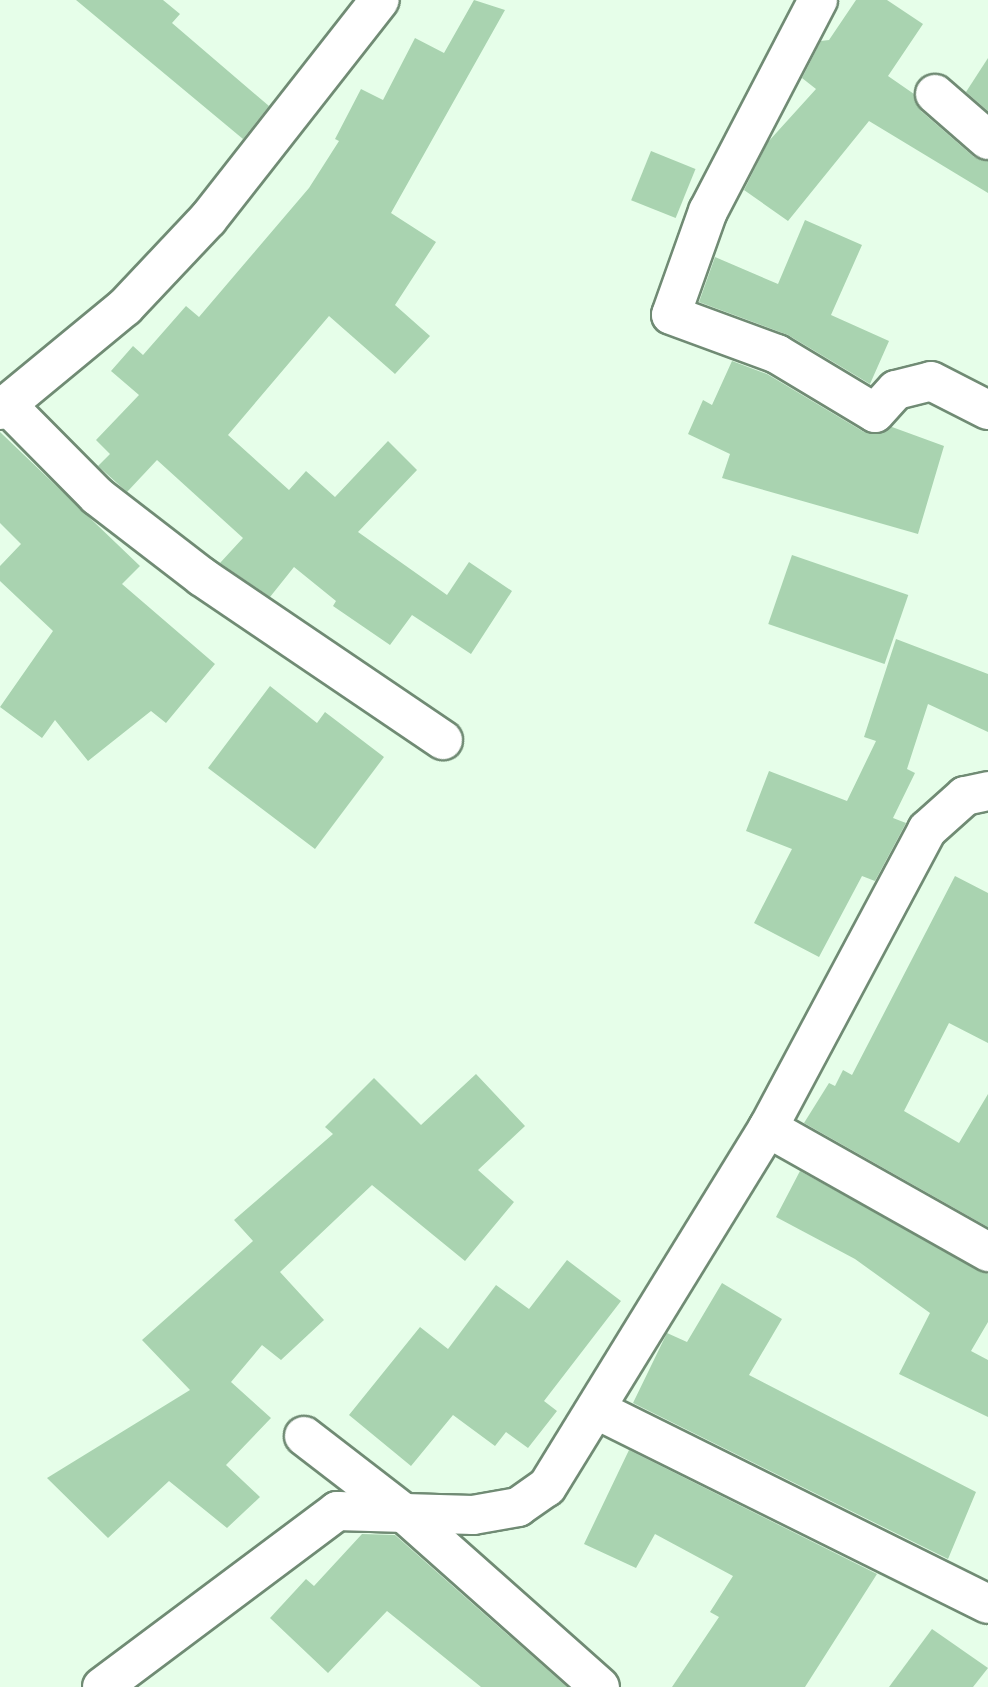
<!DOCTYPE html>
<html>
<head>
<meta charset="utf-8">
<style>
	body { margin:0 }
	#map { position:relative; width:988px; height:1687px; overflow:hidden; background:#e6fee9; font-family:"Work Sans",sans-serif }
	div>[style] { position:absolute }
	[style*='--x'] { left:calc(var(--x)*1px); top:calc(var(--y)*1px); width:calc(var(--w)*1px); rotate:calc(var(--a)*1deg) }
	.building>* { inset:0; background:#a9d3b0; transform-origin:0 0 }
	.roads { filter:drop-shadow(2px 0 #708b74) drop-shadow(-2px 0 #708b74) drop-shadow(0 2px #708b74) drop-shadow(0 -2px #708b74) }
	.minor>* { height:38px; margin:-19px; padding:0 19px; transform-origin:19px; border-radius:19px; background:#fff }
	span { translate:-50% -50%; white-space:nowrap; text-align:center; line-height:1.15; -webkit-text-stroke:5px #e6fee9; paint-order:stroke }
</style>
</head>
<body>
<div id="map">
	<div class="building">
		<div style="clip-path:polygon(76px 0,163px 0,180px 14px,172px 23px,269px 106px,243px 139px)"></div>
		<div style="clip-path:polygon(474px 0,505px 10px,391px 213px,436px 242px,395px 305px,430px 336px,395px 374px,329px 316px,228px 435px,289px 490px,306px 471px,335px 497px,388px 441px,417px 470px,358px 532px,447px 595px,469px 562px,512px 591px,471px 654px,412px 615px,390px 645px,333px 606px,336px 601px,294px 567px,270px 597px,220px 563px,243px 538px,157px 460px,127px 492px,98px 466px,110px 454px,96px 440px,139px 395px,111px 371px,133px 346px,143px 355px,186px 306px,199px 317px,309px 188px,339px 141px,335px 139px,361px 89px,383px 100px,415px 38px,444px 53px)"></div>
		<div style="clip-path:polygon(856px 0,887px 0,923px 24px,888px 76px,914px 94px,921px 111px,974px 157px,988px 161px,988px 193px,869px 121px,788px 221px,744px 190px,768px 142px,816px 89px,802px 78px,821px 41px,829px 40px)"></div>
		<div style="clip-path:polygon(988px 58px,988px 111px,966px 92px)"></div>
		<div style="left:651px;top:151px;width:48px;height:53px;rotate:22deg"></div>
		<div style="clip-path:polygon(805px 220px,862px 245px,831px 315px,889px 341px,870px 384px,788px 335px,699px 302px,715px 257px,778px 284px)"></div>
		<div style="clip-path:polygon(732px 361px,767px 374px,864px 432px,892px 427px,944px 446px,918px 534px,722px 478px,730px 454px,688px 434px,703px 400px,712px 405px)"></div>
		<div style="clip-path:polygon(0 432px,140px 566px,122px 584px,215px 664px,166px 723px,151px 711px,88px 761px,55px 720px,42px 738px,0 707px,53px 631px,0 581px,0 566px,21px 544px,0 523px)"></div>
		<div style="left:792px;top:555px;width:123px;height:73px;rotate:19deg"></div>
		<div style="clip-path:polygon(896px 639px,988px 674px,988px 732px,928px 704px,907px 769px,915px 773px,893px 818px,906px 823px,875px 881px,862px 876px,819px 957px,754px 923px,792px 849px,746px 831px,769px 771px,847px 801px,876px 741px,864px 737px)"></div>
		<div style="clip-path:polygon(270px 686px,317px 723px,325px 712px,384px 757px,315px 849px,208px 768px)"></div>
		<div style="clip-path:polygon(955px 876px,988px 893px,988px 1043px,949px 1023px,904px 1111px,959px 1143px,988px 1094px,988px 1227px,804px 1123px,829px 1083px,835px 1086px,843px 1070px,852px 1075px)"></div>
		<div style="clip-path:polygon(476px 1074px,525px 1126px,478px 1170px,514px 1202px,465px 1261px,372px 1185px,280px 1272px,324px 1320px,281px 1360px,262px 1345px,231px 1382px,271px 1418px,226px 1465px,260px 1497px,227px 1528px,169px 1481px,108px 1538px,47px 1478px,190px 1390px,142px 1340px,253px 1241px,234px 1220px,333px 1134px,325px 1127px,374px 1078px,421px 1125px)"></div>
		<div style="clip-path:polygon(800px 1171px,988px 1274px,988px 1322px,971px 1351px,988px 1360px,988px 1417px,899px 1374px,930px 1313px,855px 1259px,776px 1217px)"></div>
		<div style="clip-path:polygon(567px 1260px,621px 1301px,544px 1401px,557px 1411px,528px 1448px,506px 1432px,495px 1446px,453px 1415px,411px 1466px,349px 1415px,420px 1327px,448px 1349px,496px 1285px,529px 1309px)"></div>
		<div style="clip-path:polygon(722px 1283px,782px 1319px,749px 1375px,976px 1492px,948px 1559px,633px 1403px,667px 1333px,687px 1342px)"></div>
		<div style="clip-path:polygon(629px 1450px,877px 1574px,805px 1687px,672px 1687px,719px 1617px,710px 1612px,733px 1576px,655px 1534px,636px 1568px,584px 1544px)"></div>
		<div style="clip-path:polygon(362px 1534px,395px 1535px,567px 1687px,481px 1687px,387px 1611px,328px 1673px,270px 1618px,306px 1579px,314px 1586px)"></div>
		<div style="clip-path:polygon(932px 1629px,988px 1668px,973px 1687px,889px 1687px)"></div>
	</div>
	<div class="roads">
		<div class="minor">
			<div style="--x:818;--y:0;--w:238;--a:117.5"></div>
			<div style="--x:708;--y:211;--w:110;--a:109.6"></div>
			<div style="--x:671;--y:315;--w:113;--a:20.2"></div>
			<div style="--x:777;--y:354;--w:114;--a:31"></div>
			<div style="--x:875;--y:413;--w:31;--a:-48"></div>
			<div style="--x:896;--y:390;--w:36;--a:-14"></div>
			<div style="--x:931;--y:381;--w:64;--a:27"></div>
			<div style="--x:935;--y:94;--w:70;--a:41"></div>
			<div style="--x:7;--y:405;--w:128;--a:45.3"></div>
			<div style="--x:97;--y:496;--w:133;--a:37.6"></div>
			<div style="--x:202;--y:577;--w:291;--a:34.1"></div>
			<div style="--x:0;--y:410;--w:162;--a:-39.5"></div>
			<div style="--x:125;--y:307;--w:121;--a:-46.7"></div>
			<div style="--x:208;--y:219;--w:278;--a:-51.9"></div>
			<div style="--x:768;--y:1128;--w:253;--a:29.4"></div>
			<div style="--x:597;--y:1410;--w:436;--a:26.4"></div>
			<div style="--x:304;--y:1436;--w:126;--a:37.6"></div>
			<div style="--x:404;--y:1513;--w:262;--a:41.6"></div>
			<div style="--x:102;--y:1687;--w:294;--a:-36.8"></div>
			<div style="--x:337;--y:1511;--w:136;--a:1.7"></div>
			<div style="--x:473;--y:1515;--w:46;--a:-10.1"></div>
			<div style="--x:518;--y:1507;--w:35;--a:-35"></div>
			<div style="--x:547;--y:1487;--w:422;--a:-58.4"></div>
			<div style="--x:768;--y:1128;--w:338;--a:-61.9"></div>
			<div style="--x:927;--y:830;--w:51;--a:-41.8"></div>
			<div style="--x:965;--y:796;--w:24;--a:-12"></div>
		</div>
	</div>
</div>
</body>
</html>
